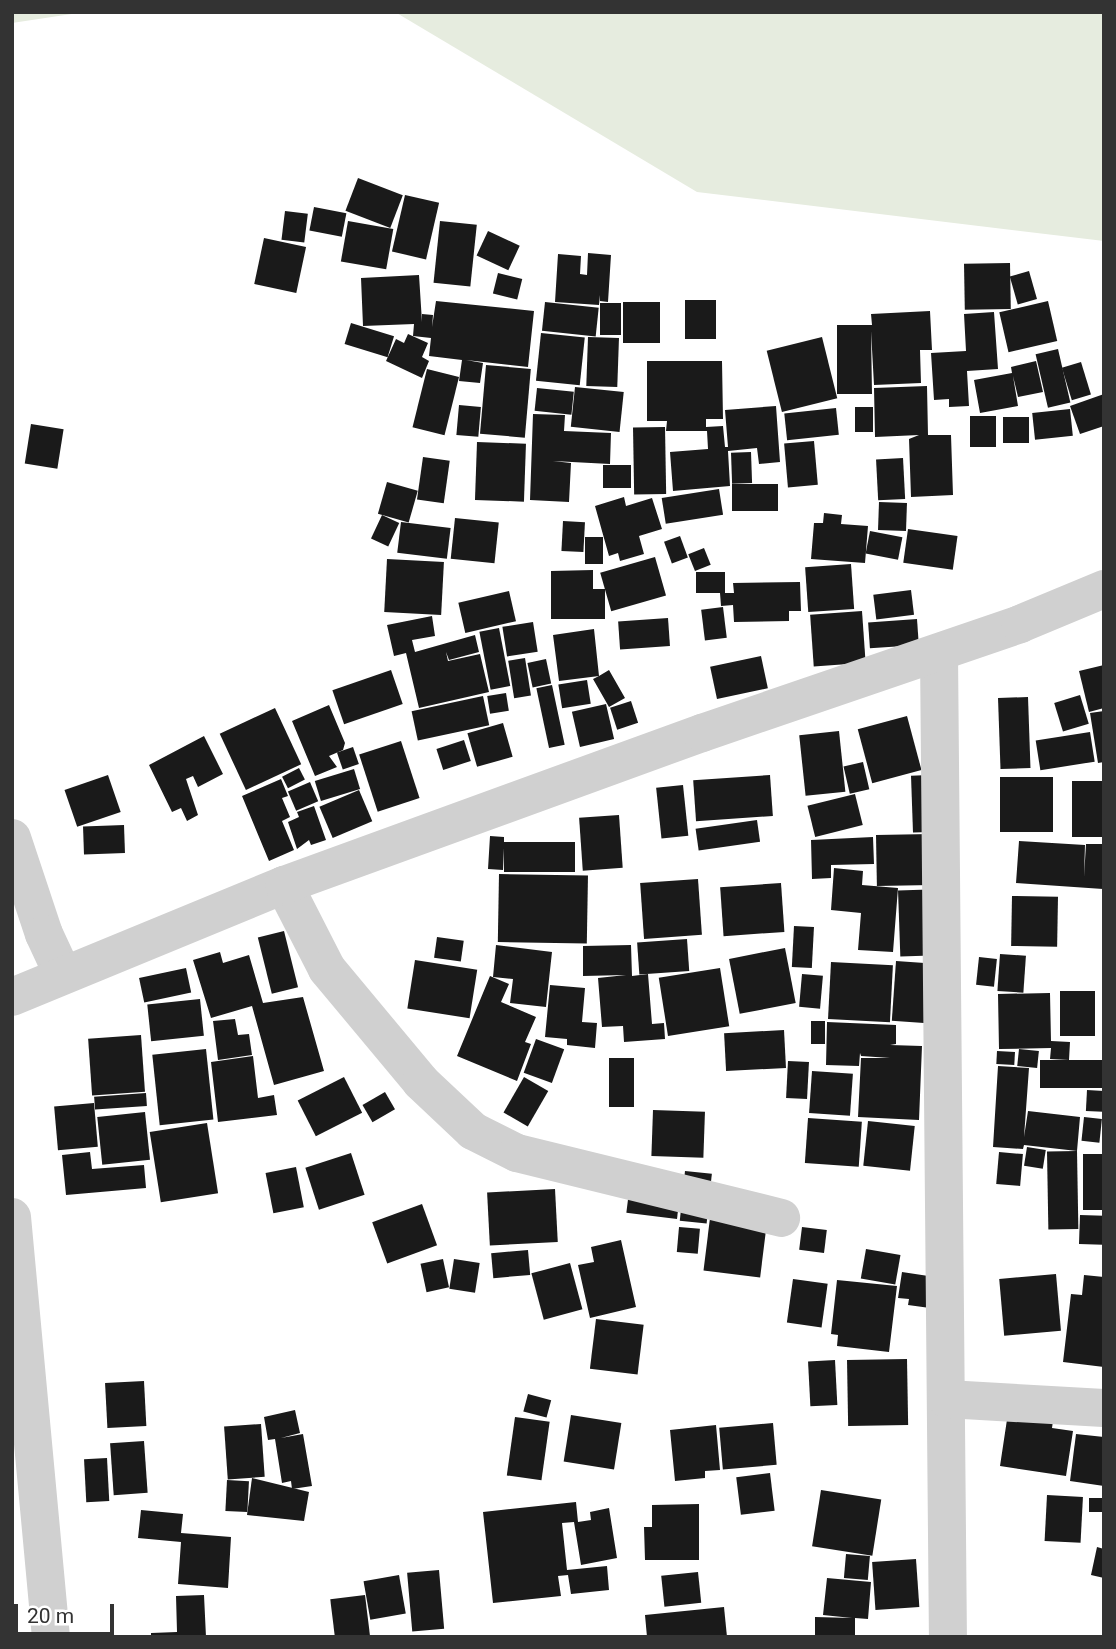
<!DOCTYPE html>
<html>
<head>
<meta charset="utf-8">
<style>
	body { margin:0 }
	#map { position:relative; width:1116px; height:1649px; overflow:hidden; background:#fff; font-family:Roboto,sans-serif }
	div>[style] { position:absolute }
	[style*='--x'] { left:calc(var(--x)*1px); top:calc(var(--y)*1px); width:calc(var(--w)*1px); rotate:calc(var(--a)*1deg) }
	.green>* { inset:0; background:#e6ecdf }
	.building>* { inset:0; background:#1a1a1a; transform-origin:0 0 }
	.street>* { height:38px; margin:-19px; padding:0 19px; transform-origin:19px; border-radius:19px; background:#d0d0d0 }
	span { translate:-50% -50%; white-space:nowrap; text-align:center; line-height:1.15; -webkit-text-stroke:7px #fff; paint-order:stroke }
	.frame { position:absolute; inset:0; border:14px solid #333; pointer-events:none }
	.scale { position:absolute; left:14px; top:1604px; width:100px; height:32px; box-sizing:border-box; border:4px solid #333; border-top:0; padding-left:9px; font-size:21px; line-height:24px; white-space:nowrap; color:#333; -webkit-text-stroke:5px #fff; paint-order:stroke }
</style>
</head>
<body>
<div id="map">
	<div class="green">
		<div style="clip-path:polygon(12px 12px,85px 12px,12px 23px)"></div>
		<div style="clip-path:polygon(395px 12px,1104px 12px,1104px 241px,697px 192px)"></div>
	</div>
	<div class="building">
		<div style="left:358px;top:178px;width:48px;height:35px;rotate:21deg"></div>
		<div style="left:405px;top:195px;width:35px;height:58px;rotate:13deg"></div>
		<div style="left:314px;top:207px;width:33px;height:24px;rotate:11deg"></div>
		<div style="left:285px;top:211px;width:23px;height:29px;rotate:7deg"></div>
		<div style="left:348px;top:221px;width:46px;height:41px;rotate:10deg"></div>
		<div style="left:440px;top:221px;width:37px;height:62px;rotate:6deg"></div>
		<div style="left:488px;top:231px;width:35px;height:27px;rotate:25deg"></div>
		<div style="left:264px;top:238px;width:43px;height:47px;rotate:12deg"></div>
		<div style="clip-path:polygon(588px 253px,611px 255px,608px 302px,600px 301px,600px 295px,599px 305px,555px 302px,558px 254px,581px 256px,580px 274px,587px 275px)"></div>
		<div style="left:1010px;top:263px;width:46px;height:46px;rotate:89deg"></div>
		<div style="left:1029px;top:271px;width:29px;height:20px;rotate:74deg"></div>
		<div style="left:498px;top:273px;width:25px;height:21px;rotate:14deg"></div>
		<div style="clip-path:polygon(419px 275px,422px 322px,422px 314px,433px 315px,432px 327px,436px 301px,534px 311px,528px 367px,466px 360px,483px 363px,480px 383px,459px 381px,462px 360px,429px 356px,431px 338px,413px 336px,414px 324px,363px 326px,361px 278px)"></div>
		<div style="left:685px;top:300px;width:31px;height:39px"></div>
		<div style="left:1048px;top:301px;width:41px;height:50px;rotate:77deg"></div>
		<div style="left:545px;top:302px;width:54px;height:29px;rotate:6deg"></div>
		<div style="left:623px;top:302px;width:37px;height:41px"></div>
		<div style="left:600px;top:303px;width:21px;height:32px"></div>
		<div style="clip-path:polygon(930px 311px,932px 350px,920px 350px,921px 383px,874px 385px,871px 331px,872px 394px,837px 394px,837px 325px,872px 325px,871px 314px)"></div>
		<div style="clip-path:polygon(994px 312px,998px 369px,967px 371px,969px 406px,949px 407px,949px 399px,934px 400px,931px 353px,966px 351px,964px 314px)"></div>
		<div style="left:351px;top:323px;width:45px;height:22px;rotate:17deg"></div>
		<div style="left:541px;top:333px;width:44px;height:48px;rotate:6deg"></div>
		<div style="clip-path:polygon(408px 334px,428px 343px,422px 357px,429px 361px,422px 378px,386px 361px,396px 339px,404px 343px)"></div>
		<div style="left:588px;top:337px;width:31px;height:49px;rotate:2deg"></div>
		<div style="left:822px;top:337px;width:63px;height:57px;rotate:76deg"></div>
		<div style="left:1058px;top:349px;width:55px;height:23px;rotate:77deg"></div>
		<div style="clip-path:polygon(647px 361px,722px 361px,723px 419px,706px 419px,706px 427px,723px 426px,725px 447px,728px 447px,725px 410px,776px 406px,780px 462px,759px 464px,757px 448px,728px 451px,730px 486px,673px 491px,670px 452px,708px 449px,707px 431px,666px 431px,667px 421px,647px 421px)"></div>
		<div style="clip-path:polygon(1036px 361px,1043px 392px,1018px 397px,1013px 376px,1018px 406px,980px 413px,974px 380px,1012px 373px,1011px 367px)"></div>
		<div style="left:1081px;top:362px;width:34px;height:20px;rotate:73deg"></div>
		<div style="left:486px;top:365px;width:45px;height:69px;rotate:5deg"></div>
		<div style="left:427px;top:369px;width:33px;height:60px;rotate:14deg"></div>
		<div style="clip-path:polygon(927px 386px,928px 435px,951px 435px,953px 495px,911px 497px,909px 439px,919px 435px,875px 437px,874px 388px)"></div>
		<div style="left:575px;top:387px;width:49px;height:40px;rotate:6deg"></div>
		<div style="left:537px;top:388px;width:37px;height:23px;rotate:6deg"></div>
		<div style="clip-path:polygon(1104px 394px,1104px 426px,1080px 434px,1070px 406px)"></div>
		<div style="left:459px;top:405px;width:22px;height:30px;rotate:5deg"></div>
		<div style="left:855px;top:407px;width:18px;height:25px"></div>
		<div style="left:836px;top:408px;width:27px;height:52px;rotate:84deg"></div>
		<div style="left:1070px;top:409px;width:27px;height:38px;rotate:84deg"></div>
		<div style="clip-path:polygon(533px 414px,565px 415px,564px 431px,611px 433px,610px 464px,553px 461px,571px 463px,569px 502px,530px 500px)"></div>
		<div style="left:970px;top:416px;width:26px;height:31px"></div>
		<div style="left:1029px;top:417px;width:26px;height:26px;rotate:90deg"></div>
		<div style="left:31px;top:424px;width:33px;height:40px;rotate:9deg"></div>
		<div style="left:665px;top:427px;width:67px;height:32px;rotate:89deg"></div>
		<div style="left:814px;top:441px;width:44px;height:30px;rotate:85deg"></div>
		<div style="left:477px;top:442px;width:49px;height:58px;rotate:2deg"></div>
		<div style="left:751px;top:452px;width:31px;height:20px;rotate:88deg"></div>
		<div style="left:423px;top:457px;width:27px;height:43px;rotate:8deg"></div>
		<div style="left:903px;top:458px;width:41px;height:27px;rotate:87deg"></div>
		<div style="left:603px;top:465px;width:28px;height:23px"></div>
		<div style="left:387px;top:482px;width:32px;height:33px;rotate:16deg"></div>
		<div style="left:778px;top:484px;width:27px;height:46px;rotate:90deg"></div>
		<div style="left:719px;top:489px;width:26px;height:58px;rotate:81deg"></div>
		<div style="clip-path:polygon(624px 497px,626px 506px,652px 498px,662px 529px,639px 536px,644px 554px,620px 561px,618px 553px,609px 556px,595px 506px)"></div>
		<div style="left:879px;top:502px;width:28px;height:28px;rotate:2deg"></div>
		<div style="clip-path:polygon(824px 513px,842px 515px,841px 524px,868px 526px,865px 563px,811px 559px,814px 523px,823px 523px)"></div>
		<div style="left:382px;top:515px;width:19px;height:26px;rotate:25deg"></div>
		<div style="left:455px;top:518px;width:44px;height:41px;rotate:6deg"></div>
		<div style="left:563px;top:521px;width:22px;height:30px;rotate:3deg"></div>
		<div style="left:401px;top:522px;width:50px;height:31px;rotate:7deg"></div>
		<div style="left:908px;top:529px;width:50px;height:34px;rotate:8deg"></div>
		<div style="left:870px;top:531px;width:33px;height:23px;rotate:11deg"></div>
		<div style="left:680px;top:536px;width:23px;height:17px;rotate:70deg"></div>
		<div style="left:585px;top:537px;width:18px;height:27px"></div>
		<div style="left:704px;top:548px;width:18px;height:17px;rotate:68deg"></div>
		<div style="left:655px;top:557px;width:40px;height:57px;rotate:74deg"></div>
		<div style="left:387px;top:559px;width:57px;height:53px;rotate:3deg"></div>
		<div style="left:851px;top:564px;width:45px;height:46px;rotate:86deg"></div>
		<div style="clip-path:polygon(593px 570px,593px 589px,605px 589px,605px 619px,551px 619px,551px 571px)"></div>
		<div style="clip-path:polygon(696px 572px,725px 572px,725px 593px,734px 593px,733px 583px,800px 582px,801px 611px,789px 611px,789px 621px,734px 622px,733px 605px,721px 606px,720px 593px,696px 593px)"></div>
		<div style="left:911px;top:590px;width:25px;height:38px;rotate:83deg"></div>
		<div style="left:509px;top:591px;width:31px;height:52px;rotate:77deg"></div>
		<div style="left:723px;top:607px;width:31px;height:22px;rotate:83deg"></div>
		<div style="left:862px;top:611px;width:52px;height:52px;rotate:86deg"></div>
		<div style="clip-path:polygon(432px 616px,435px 636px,412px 640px,415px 652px,475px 635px,479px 652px,449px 660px,446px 652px,448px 661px,480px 654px,489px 692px,419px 708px,406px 653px,394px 656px,387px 625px)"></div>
		<div style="left:668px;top:618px;width:28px;height:50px;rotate:86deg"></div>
		<div style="left:917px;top:619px;width:26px;height:49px;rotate:86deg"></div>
		<div style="left:533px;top:622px;width:30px;height:31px;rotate:81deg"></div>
		<div style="left:499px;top:628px;width:59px;height:20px;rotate:79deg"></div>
		<div style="clip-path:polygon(594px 629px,599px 676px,609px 670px,625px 698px,609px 707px,593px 679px,599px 676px,559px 681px,553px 635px)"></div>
		<div style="left:761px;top:656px;width:33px;height:52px;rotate:78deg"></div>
		<div style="left:525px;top:658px;width:38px;height:17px;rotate:81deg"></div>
		<div style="left:546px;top:659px;width:25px;height:19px;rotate:78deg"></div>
		<div style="clip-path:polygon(1104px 665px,1104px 708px,1089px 712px,1079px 671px)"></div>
		<div style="left:391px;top:670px;width:36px;height:62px;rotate:71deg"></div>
		<div style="left:587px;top:680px;width:24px;height:29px;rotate:81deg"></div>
		<div style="left:552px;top:685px;width:61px;height:16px;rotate:78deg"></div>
		<div style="left:506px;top:693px;width:18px;height:19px;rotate:81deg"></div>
		<div style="left:1080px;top:695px;width:30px;height:27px;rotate:73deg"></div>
		<div style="left:483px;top:696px;width:30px;height:73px;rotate:78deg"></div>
		<div style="left:1028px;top:697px;width:71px;height:30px;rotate:88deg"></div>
		<div style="left:631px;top:701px;width:23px;height:22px;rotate:72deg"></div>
		<div style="left:606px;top:704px;width:36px;height:35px;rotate:77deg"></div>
		<div style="clip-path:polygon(329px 705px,345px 743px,343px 750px,329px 756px,337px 767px,315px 776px,292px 721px)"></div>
		<div style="left:275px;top:708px;width:62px;height:61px;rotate:65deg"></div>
		<div style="clip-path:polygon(1104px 711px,1104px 762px,1098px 763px,1090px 713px)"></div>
		<div style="left:907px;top:716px;width:56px;height:51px;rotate:75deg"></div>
		<div style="left:503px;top:723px;width:35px;height:37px;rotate:74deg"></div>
		<div style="left:839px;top:731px;width:61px;height:40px;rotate:84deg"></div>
		<div style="left:1090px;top:732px;width:30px;height:55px;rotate:81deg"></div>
		<div style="clip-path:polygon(204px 736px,223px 774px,198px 787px,193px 776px,186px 779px,198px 815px,187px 821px,181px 808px,172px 812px,149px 765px)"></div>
		<div style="left:464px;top:740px;width:22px;height:29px;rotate:72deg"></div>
		<div style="left:401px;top:741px;width:60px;height:44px;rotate:72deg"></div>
		<div style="left:353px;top:747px;width:18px;height:17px;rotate:71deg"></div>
		<div style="left:863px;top:762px;width:28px;height:20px;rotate:77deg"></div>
		<div style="left:299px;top:768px;width:13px;height:19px;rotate:63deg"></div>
		<div style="left:354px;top:769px;width:21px;height:41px;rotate:73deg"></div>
		<div style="left:108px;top:775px;width:39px;height:46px;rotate:71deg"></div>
		<div style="left:770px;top:775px;width:41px;height:77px;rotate:86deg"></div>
		<div style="left:929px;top:775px;width:57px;height:18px;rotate:88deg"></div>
		<div style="left:1053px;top:777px;width:55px;height:53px;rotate:90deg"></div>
		<div style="clip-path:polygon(281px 779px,288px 796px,282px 798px,290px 817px,282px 821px,294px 850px,269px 861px,242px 796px)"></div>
		<div style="left:1072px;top:781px;width:32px;height:56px"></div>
		<div style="left:310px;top:782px;width:21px;height:24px;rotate:67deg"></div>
		<div style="left:683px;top:785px;width:51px;height:27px;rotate:84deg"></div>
		<div style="left:359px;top:790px;width:34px;height:43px;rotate:67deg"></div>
		<div style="left:855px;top:794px;width:32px;height:49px;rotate:76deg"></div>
		<div style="clip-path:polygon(314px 806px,326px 840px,311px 845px,309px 840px,297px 849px,288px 822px,299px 817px,297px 812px)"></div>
		<div style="left:619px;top:815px;width:53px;height:40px;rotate:86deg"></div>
		<div style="left:757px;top:820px;width:22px;height:62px;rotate:82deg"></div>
		<div style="left:124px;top:825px;width:28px;height:41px;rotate:88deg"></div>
		<div style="left:931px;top:834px;width:51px;height:55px;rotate:89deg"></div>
		<div style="clip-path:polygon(490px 836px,504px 837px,504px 842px,575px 842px,575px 872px,504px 872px,504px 848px,503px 870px,488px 869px)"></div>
		<div style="clip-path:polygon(873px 837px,874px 864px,831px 865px,831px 878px,812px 879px,811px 840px)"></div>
		<div style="clip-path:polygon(1019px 841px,1085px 845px,1084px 877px,1086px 844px,1104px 844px,1103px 889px,1016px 883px)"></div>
		<div style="clip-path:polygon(834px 868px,863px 871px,862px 885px,898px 888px,893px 952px,858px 950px,861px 913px,831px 910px)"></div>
		<div style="left:499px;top:874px;width:89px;height:68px;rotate:1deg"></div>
		<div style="left:698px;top:879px;width:56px;height:58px;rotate:86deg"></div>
		<div style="left:781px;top:883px;width:49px;height:61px;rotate:86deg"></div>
		<div style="left:944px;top:889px;width:66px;height:46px;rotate:88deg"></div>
		<div style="left:1012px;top:896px;width:46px;height:50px;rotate:1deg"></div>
		<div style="left:794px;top:926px;width:20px;height:41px;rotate:3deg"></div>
		<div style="left:284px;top:931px;width:58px;height:27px;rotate:76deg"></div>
		<div style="left:437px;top:937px;width:27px;height:21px;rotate:8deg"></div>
		<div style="left:687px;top:939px;width:32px;height:50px;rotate:86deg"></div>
		<div style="clip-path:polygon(496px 945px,552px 952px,546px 1007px,510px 1003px,513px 979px,493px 977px)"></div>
		<div style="clip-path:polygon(631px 945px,632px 976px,648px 974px,652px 1024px,664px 1023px,665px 1039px,624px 1042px,623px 1026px,602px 1027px,598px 978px,626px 975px,583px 976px,583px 946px)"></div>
		<div style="left:785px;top:948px;width:56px;height:57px;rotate:79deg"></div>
		<div style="clip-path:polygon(220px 952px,223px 963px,249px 955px,263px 1003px,303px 997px,324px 1071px,274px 1085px,252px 1006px,211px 1018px,193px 960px)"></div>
		<div style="left:1000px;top:954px;width:26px;height:37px;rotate:4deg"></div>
		<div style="left:979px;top:957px;width:18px;height:28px;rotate:6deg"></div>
		<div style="left:415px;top:960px;width:63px;height:49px;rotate:9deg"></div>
		<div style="left:896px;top:961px;width:43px;height:60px;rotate:4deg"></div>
		<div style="left:831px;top:962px;width:62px;height:57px;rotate:3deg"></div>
		<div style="left:186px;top:968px;width:25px;height:48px;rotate:78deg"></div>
		<div style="left:720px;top:968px;width:59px;height:62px;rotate:81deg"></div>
		<div style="left:802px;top:974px;width:21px;height:33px;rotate:5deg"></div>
		<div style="clip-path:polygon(490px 976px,509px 984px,501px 1002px,536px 1017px,525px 1042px,531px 1044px,517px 1081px,457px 1056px)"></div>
		<div style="clip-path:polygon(550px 985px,585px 988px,582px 1022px,597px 1023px,595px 1048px,567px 1045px,567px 1039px,545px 1037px)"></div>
		<div style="left:1060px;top:991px;width:35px;height:45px"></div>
		<div style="clip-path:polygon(1050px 993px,1051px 1041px,1070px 1042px,1069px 1060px,1050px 1059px,1051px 1048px,999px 1049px,998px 994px)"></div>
		<div style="left:200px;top:999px;width:37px;height:53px;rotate:84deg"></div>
		<div style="clip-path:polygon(235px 1019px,238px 1035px,249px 1034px,252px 1055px,218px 1060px,213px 1021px)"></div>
		<div style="left:811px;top:1021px;width:14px;height:23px"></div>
		<div style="clip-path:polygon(827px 1022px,896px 1025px,896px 1044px,890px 1045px,922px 1046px,919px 1120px,858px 1117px,861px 1058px,890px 1058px,861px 1056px,860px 1053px,859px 1066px,826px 1065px)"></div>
		<div style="left:784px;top:1030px;width:38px;height:60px;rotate:87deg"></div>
		<div style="left:141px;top:1035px;width:57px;height:53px;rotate:86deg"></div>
		<div style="left:536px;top:1039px;width:30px;height:36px;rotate:20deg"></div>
		<div style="left:206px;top:1049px;width:71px;height:54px;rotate:84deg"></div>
		<div style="left:1019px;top:1049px;width:20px;height:17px;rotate:6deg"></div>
		<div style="left:997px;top:1051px;width:18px;height:13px;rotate:3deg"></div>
		<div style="clip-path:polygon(253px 1056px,258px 1098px,274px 1095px,277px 1115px,218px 1122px,211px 1062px)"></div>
		<div style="left:609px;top:1058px;width:25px;height:49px"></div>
		<div style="left:1104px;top:1060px;width:28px;height:64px;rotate:90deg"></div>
		<div style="left:788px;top:1061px;width:21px;height:37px;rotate:3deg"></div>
		<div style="clip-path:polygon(998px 1066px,1029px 1068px,1024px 1137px,1028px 1111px,1080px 1117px,1077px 1151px,1024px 1145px,1023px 1149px,993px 1147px)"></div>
		<div style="left:812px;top:1071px;width:41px;height:42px;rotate:4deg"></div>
		<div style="left:344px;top:1077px;width:40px;height:52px;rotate:63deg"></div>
		<div style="left:524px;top:1077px;width:28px;height:41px;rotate:30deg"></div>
		<div style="left:1087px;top:1090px;width:17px;height:21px;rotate:3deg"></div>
		<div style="left:385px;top:1092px;width:20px;height:26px;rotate:60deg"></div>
		<div style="left:146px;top:1093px;width:13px;height:52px;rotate:86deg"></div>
		<div style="left:94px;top:1103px;width:44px;height:40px;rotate:85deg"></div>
		<div style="left:653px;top:1110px;width:52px;height:46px;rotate:2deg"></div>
		<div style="left:145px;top:1112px;width:48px;height:48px;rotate:84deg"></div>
		<div style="left:1084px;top:1117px;width:18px;height:24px;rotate:6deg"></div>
		<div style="left:808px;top:1118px;width:54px;height:45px;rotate:4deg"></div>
		<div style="left:868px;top:1121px;width:47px;height:45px;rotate:6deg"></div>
		<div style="left:207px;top:1123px;width:71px;height:58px;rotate:81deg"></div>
		<div style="left:1027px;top:1147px;width:19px;height:19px;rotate:9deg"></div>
		<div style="left:1077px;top:1151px;width:78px;height:30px;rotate:89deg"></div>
		<div style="clip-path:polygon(90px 1152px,92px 1169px,144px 1165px,146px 1188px,66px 1195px,62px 1155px)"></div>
		<div style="left:999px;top:1152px;width:24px;height:32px;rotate:5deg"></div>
		<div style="left:351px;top:1153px;width:44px;height:48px;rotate:72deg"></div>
		<div style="left:1083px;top:1154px;width:21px;height:56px"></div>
		<div style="left:296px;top:1167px;width:41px;height:31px;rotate:79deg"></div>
		<div style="left:685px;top:1171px;width:27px;height:50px;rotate:6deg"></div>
		<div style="left:631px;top:1175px;width:51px;height:38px;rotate:7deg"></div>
		<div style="left:555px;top:1189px;width:53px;height:68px;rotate:87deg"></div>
		<div style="left:422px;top:1204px;width:44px;height:53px;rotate:70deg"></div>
		<div style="left:1080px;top:1215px;width:24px;height:29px;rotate:2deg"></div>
		<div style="left:710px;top:1218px;width:57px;height:53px;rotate:7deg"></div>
		<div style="left:679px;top:1227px;width:21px;height:25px;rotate:5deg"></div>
		<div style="left:802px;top:1227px;width:25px;height:23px;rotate:7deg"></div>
		<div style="clip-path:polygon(621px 1240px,636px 1307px,590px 1318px,578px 1265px,594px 1262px,591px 1247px)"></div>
		<div style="left:866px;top:1249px;width:35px;height:30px;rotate:10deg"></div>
		<div style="left:528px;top:1250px;width:25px;height:37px;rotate:85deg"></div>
		<div style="left:443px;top:1259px;width:29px;height:23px;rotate:78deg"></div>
		<div style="left:454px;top:1259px;width:26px;height:30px;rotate:9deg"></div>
		<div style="left:570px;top:1263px;width:48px;height:40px;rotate:75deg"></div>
		<div style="clip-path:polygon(902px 1272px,935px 1277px,930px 1308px,908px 1305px,909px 1299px,898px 1298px)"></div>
		<div style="left:1056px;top:1274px;width:57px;height:57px;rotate:85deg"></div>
		<div style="clip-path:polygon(1084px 1275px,1104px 1277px,1104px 1367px,1063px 1362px,1071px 1294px,1082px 1295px)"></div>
		<div style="left:793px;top:1279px;width:35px;height:44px;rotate:8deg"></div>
		<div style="clip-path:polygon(837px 1280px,897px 1286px,889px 1352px,837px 1346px,838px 1335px,831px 1334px)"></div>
		<div style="left:596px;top:1319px;width:48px;height:50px;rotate:7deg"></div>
		<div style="left:907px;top:1359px;width:66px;height:60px;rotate:89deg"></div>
		<div style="left:835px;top:1360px;width:45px;height:27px;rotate:87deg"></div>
		<div style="left:144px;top:1381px;width:45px;height:39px;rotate:87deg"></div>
		<div style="clip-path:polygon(1011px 1393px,1056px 1400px,1052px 1428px,1073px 1431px,1066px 1476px,1000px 1466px)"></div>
		<div style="left:528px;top:1394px;width:24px;height:18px;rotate:15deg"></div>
		<div style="clip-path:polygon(295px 1410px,300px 1433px,281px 1438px,303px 1434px,312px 1486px,292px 1489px,291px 1481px,282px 1483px,275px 1439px,268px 1440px,264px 1417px)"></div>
		<div style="left:571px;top:1415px;width:51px;height:47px;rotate:9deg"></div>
		<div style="left:515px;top:1417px;width:35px;height:59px;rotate:8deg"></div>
		<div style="left:773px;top:1423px;width:42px;height:54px;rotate:85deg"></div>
		<div style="left:261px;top:1424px;width:53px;height:37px;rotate:86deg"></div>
		<div style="clip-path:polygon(716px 1425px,720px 1470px,705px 1471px,705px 1478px,675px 1481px,670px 1430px)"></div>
		<div style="clip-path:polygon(1076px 1434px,1104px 1437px,1104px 1486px,1070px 1481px)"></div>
		<div style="left:144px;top:1441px;width:52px;height:34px;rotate:86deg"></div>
		<div style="left:107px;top:1458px;width:43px;height:23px;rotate:87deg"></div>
		<div style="left:770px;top:1473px;width:38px;height:34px;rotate:83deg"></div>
		<div style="clip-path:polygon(252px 1478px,309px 1492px,304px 1521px,247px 1515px)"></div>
		<div style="left:227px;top:1480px;width:22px;height:31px;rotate:3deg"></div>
		<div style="left:821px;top:1490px;width:61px;height:57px;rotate:9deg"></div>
		<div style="left:1047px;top:1495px;width:36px;height:46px;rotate:3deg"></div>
		<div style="left:1089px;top:1498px;width:14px;height:14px"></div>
		<div style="clip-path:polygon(576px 1502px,578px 1522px,591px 1520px,590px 1512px,609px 1508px,617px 1558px,581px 1565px,574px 1522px,562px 1523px,567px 1570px,607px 1566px,609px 1590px,571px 1594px,568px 1575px,558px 1576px,561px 1596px,493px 1603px,483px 1512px)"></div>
		<div style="clip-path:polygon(699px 1504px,699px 1560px,645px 1560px,644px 1527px,652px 1527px,652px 1505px)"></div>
		<div style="clip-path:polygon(141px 1510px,183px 1514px,181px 1533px,231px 1537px,228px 1588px,178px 1584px,181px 1542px,138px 1538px)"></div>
		<div style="clip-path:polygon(1097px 1547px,1104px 1549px,1104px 1578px,1091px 1575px)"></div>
		<div style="left:846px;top:1554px;width:24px;height:24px;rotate:5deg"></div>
		<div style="left:916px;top:1559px;width:48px;height:44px;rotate:86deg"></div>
		<div style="left:439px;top:1570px;width:59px;height:32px;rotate:85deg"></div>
		<div style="left:698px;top:1572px;width:31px;height:37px;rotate:84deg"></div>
		<div style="left:399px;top:1575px;width:39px;height:36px;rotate:80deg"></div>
		<div style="clip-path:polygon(827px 1578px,871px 1582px,868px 1619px,855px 1618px,855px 1637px,815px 1637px,815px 1617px,852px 1618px,823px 1615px)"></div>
		<div style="clip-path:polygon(204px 1595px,206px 1637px,151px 1637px,151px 1633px,177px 1632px,176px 1596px)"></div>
		<div style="left:365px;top:1595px;width:42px;height:35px;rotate:83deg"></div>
		<div style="clip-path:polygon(724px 1607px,727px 1637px,647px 1637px,645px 1615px)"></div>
	</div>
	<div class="street">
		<div style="--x:939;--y:653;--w:984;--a:89.48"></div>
		<div style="--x:12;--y:838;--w:101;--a:71.6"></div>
		<div style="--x:44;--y:934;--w:45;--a:65.1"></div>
		<div style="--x:284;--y:885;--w:94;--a:62.9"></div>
		<div style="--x:327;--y:969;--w:147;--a:50.2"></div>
		<div style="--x:421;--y:1082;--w:71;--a:43.3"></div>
		<div style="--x:473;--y:1131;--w:49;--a:26.6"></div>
		<div style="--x:517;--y:1153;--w:272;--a:13.8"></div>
		<div style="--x:12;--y:997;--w:294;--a:-22.4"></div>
		<div style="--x:284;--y:885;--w:445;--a:-20"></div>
		<div style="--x:702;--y:733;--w:336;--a:-18.9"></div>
		<div style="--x:1020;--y:624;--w:91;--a:-22.6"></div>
		<div style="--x:12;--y:1217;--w:422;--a:84.7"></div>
		<div style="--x:947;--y:1399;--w:157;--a:3.3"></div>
	</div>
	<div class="frame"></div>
	<div class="scale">20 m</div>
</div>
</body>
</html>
